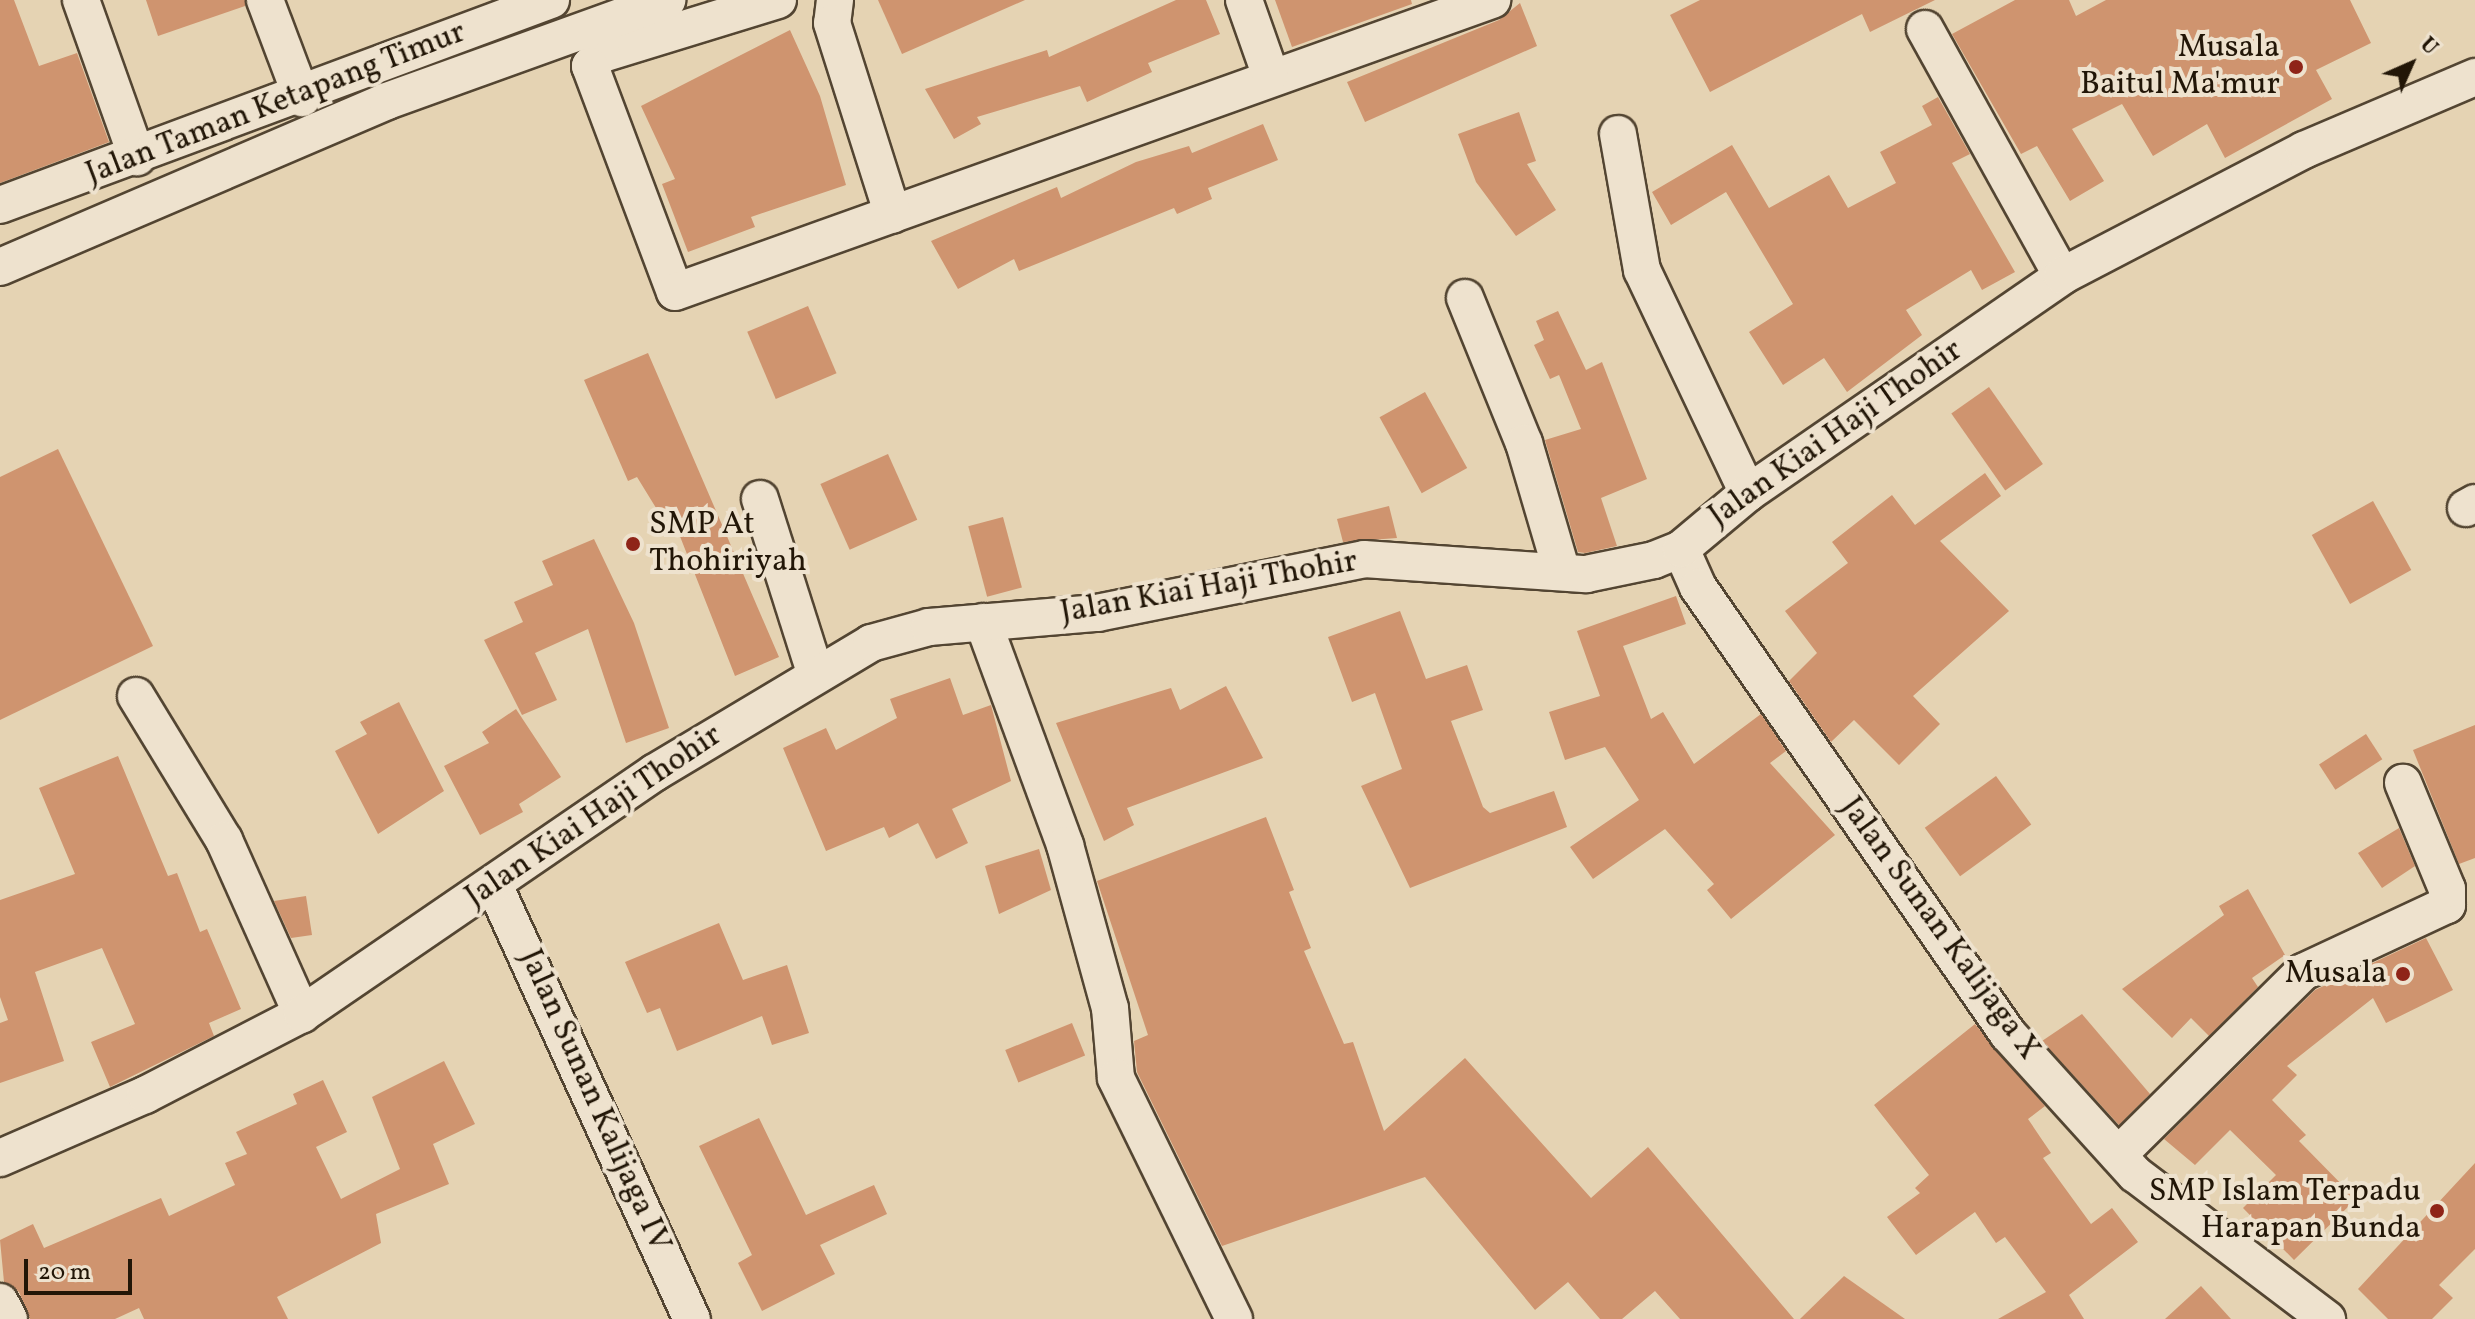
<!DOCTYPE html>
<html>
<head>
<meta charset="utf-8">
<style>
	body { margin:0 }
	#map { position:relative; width:2475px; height:1319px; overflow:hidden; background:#e5d3b3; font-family:Vollkorn,serif }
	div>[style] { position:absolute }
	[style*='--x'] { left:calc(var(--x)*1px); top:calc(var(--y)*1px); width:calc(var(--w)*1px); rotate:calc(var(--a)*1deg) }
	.building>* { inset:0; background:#cf946f; transform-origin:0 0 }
	.roads { filter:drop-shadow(2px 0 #534532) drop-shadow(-2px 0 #534532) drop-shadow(0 2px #534532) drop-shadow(0 -2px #534532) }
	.minor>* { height:36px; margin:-18px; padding:0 18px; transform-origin:18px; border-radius:18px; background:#eee2ce }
	.dots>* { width:22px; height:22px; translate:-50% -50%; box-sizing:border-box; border:4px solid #eee2ce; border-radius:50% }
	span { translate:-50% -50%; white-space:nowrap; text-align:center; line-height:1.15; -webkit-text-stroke:8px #eee2ce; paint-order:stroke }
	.poi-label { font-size:32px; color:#221607 }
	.right { translate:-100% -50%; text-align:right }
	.left { translate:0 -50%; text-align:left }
	.street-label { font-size:32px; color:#221607 }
	.north { position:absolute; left:2371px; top:24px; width:80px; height:80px; -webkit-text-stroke:6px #eee2ce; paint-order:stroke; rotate:45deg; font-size:22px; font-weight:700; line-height:32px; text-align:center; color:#221607 }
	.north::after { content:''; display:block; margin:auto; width:28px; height:36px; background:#221607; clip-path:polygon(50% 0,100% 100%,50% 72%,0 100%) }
	.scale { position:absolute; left:24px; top:1259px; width:108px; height:36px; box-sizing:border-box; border:4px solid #221607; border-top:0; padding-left:10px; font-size:24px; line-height:28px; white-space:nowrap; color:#221607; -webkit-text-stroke:6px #eee2ce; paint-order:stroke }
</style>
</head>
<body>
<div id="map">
	<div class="building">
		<div style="clip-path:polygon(0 0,14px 0,39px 66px,77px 53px,109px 142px,0 183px)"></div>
		<div style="clip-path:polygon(146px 0,245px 0,245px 6px,158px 36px)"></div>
		<div style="clip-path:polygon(878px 0,1025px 0,902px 54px)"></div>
		<div style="clip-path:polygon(1176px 0,1206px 0,1220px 34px,1148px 63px,1152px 72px,1087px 102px,1080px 86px,977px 117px,981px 124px,954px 139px,925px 89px,1047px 50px,1049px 57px)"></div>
		<div style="clip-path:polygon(1275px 0,1411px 0,1412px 4px,1292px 47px)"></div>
		<div style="clip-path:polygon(1700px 0,1935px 0,1870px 32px,1862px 14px,1710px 92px,1670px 15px)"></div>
		<div style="clip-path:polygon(2015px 0,2069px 0,2076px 16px,2106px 0,2350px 0,2371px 43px,2316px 70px,2332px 99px,2225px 158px,2207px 124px,2153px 156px,2122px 104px,2072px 129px,2104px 181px,2070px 201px,2037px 146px,2021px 154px,1952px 34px)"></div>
		<div style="clip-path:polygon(1520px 3px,1537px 46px,1365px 122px,1347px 82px,1499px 20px)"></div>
		<div style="clip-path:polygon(790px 30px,820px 96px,846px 185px,751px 217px,755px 227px,688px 252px,662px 184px,675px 179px,641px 106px)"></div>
		<div style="clip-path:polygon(1938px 97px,1970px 154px,1952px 163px,2015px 272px,1982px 290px,1971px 270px,1906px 310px,1922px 335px,1847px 392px,1824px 358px,1783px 385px,1749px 332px,1793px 304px,1726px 192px,1671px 225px,1652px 192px,1732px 145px,1769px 208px,1829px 175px,1848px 208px,1896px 183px,1880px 152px,1932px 125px,1922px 106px)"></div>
		<div style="clip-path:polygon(1519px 112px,1536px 161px,1527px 164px,1556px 210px,1516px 236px,1476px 182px,1458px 134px)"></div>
		<div style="clip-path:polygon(1263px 124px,1278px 160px,1208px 188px,1212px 199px,1177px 214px,1174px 208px,1019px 271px,1014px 259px,958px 289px,931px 241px,1057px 187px,1061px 198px,1136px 162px,1189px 146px,1192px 153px)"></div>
		<div style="left:808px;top:306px;width:73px;height:66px;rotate:67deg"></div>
		<div style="clip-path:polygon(1558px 311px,1586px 370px,1602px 362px,1647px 479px,1601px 498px,1617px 546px,1585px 553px,1578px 552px,1545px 440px,1581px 429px,1559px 375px,1550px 379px,1534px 345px,1544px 340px,1536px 321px)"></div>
		<div style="clip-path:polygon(648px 353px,779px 657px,735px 676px,670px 511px,661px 516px,637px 477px,628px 481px,584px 380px)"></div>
		<div style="left:1989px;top:387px;width:94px;height:46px;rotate:55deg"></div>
		<div style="left:1425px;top:392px;width:87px;height:52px;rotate:61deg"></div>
		<div style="clip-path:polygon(58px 449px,153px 646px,0 720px,0 477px)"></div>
		<div style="left:888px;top:454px;width:72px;height:74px;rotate:66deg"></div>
		<div style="clip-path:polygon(1985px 473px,2001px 496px,1940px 541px,2009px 611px,1913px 696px,1940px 724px,1899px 765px,1854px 720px,1831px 742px,1789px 681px,1817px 653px,1785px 611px,1848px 563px,1832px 542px,1892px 495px,1915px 525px)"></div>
		<div style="left:2373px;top:501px;width:79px;height:70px;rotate:61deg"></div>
		<div style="clip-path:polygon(1389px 506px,1397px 538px,1343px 542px,1337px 519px)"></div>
		<div style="left:1003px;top:517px;width:73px;height:36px;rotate:75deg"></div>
		<div style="clip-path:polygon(594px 539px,634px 623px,669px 728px,626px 743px,588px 629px,535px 653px,557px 700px,522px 715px,484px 640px,523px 622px,514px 602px,553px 585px,542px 561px)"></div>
		<div style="clip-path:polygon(1676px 596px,1686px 624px,1623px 646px,1651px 719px,1663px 712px,1694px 764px,1761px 714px,1786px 751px,1770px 763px,1835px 835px,1731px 919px,1707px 890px,1714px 884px,1665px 829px,1593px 879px,1570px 847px,1639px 800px,1605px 747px,1565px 760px,1549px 712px,1600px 696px,1577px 631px)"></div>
		<div style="clip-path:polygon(1400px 611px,1426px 679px,1467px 665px,1483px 710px,1451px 721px,1483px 807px,1490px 813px,1554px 791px,1567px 827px,1410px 888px,1361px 786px,1402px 769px,1375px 693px,1352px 702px,1328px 637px)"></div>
		<div style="clip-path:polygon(950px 678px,963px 715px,991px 705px,1011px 781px,952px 809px,968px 843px,936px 859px,918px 823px,889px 838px,884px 827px,826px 851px,783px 748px,826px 728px,836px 750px,897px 718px,890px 699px)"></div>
		<div style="clip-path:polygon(1226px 686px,1263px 758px,1127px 808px,1134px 825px,1104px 841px,1056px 723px,1171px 688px,1180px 710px)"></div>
		<div style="clip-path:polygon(399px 702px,444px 791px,378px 834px,335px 751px,367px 734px,360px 722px)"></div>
		<div style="clip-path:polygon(516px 709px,561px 777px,519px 804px,523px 812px,480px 835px,444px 766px,489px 743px,482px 732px)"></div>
		<div style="clip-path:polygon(2475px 725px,2475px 858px,2459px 864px,2413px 750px)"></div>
		<div style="left:2366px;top:734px;width:30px;height:56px;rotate:57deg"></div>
		<div style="clip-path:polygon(118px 756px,168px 876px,177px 873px,200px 932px,207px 929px,241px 1009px,209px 1023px,214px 1036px,110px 1087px,91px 1042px,135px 1024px,102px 948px,35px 972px,64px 1061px,0 1083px,0 1023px,8px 1020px,0 997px,0 900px,75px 874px,39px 788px)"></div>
		<div style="left:1996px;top:776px;width:60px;height:88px;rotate:54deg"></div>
		<div style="clip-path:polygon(1266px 817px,1294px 890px,1289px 892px,1311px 948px,1304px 951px,1344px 1044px,1353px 1042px,1384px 1131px,1465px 1058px,1591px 1198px,1648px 1147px,1794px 1319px,1680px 1319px,1655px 1291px,1622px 1319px,1600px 1319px,1568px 1282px,1535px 1310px,1425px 1177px,1222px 1246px,1137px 1072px,1134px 1041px,1148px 1035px,1097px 881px)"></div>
		<div style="clip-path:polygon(2399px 828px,2415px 866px,2382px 888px,2358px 853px)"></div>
		<div style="clip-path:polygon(1039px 849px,1051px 890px,999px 914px,985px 866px)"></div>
		<div style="clip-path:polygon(2248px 889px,2285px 955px,2252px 978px,2258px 987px,2209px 1036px,2191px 1018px,2172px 1038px,2122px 989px,2224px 915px,2219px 906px)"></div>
		<div style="clip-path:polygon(306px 896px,312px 935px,291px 938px,274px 901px)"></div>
		<div style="clip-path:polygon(719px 923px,743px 980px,787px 965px,809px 1033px,772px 1045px,762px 1016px,677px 1051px,660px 1008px,647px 1013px,625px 962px)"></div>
		<div style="clip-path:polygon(2426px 938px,2453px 990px,2386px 1023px,2373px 998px,2287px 1066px,2297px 1075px,2272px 1100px,2306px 1135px,2299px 1141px,2356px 1199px,2294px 1260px,2243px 1208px,2276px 1175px,2230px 1130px,2195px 1165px,2164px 1139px,2315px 990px)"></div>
		<div style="clip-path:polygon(2082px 1014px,2150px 1094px,2119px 1125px,2042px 1041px)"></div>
		<div style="left:1072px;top:1023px;width:35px;height:72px;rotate:68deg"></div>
		<div style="clip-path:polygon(1975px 1024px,2045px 1106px,2028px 1119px,2051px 1153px,2043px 1158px,2091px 1224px,2112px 1208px,2138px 1242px,2069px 1295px,2084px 1319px,1998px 1319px,2046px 1292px,2005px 1237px,1996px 1243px,1975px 1212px,1916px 1255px,1887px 1217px,1920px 1193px,1915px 1188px,1929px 1175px,1874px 1105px)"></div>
		<div style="clip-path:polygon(444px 1061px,475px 1124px,433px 1144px,449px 1184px,376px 1214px,381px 1243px,277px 1297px,288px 1319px,144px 1319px,139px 1308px,115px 1319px,30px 1319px,19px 1292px,4px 1282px,0 1240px,33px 1224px,44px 1248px,161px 1198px,169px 1216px,235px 1185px,225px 1163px,247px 1154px,236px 1132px,297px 1104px,293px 1094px,323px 1080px,347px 1132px,316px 1147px,341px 1199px,400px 1169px,372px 1097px)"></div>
		<div style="clip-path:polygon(759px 1118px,806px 1215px,874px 1185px,887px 1214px,820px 1245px,835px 1274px,762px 1311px,738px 1263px,752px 1255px,699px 1146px)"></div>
		<div style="clip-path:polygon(2475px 1163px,2475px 1249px,2439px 1285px,2453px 1298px,2432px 1319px,2388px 1319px,2358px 1289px)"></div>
		<div style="clip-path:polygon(1844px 1276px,1905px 1319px,1800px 1319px)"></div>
		<div style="clip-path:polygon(2201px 1286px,2231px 1319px,2165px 1319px)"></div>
	</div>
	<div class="roads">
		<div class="minor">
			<div style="--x:81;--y:0;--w:167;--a:70.4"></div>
			<div style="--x:265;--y:0;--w:105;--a:69.3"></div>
			<div style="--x:778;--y:0;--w:184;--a:162.9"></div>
			<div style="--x:602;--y:54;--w:17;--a:135"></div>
			<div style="--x:590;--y:66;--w:241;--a:69.4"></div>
			<div style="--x:675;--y:292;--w:868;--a:-19.67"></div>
			<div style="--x:835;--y:0;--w:23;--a:97"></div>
			<div style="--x:832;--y:23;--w:201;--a:72.4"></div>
			<div style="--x:1244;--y:0;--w:78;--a:70.6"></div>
			<div style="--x:1925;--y:29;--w:282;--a:61"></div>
			<div style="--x:1618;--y:134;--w:138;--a:80"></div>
			<div style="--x:1642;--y:270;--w:247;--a:64.6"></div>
			<div style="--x:0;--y:205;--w:588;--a:-20.41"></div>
			<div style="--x:0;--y:267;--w:421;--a:-23.2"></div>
			<div style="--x:387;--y:101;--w:298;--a:-19.8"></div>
			<div style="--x:1465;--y:298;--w:157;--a:67.9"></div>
			<div style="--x:1524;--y:443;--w:134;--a:73.6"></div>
			<div style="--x:760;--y:499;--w:182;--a:72.4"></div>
			<div style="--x:2466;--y:508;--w:10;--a:-29"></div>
			<div style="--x:1681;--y:549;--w:42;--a:65.9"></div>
			<div style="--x:1698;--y:587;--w:544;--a:55.26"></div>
			<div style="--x:2008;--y:1034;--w:189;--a:47.8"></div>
			<div style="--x:2135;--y:1174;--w:241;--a:37.1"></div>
			<div style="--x:983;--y:622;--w:238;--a:69.8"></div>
			<div style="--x:1065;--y:845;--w:169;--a:74.6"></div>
			<div style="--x:1110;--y:1008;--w:70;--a:85.1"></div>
			<div style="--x:1116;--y:1078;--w:268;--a:63.9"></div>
			<div style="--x:136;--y:696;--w:169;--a:58.6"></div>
			<div style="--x:224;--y:840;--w:191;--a:65.9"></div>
			<div style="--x:494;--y:885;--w:477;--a:65.5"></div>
			<div style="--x:2118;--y:1155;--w:260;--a:-44.7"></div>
			<div style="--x:2303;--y:972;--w:159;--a:-25"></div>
			<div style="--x:2447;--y:905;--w:16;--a:-90"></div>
			<div style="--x:2447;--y:889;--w:115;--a:-112.5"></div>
			<div style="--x:0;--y:1158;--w:158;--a:-23.5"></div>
			<div style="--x:145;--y:1095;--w:177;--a:-27.3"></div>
			<div style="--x:302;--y:1014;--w:427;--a:-34.4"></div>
			<div style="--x:654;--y:773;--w:253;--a:-30.9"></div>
			<div style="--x:871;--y:643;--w:60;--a:-15.4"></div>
			<div style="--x:929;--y:627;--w:169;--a:-4.8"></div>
			<div style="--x:1097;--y:613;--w:272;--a:-11.4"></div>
			<div style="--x:1364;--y:559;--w:223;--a:3.9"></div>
			<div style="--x:1586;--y:574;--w:69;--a:-11.6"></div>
			<div style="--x:1654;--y:560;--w:29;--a:-22"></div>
			<div style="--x:1681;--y:549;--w:87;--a:-39.9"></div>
			<div style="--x:1748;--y:493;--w:382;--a:-34.6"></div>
			<div style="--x:2062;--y:276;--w:273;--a:-27.5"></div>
			<div style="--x:2304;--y:150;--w:186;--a:-23.1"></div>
			<div style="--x:0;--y:1302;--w:19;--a:62"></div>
		</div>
	</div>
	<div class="dots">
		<div style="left:2296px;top:67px;background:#8f2418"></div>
		<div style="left:633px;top:544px;background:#8f2418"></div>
		<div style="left:2403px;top:974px;background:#8f2418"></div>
		<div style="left:2437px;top:1211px;background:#8f2418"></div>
	</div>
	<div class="poi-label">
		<span class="right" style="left:2280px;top:67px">Musala<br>Baitul Ma'mur</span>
		<span class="left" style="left:649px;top:544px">SMP At<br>Thohiriyah</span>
		<span class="right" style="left:2387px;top:974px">Musala</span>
		<span class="right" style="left:2421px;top:1211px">SMP Islam Terpadu<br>Harapan Bunda</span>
	</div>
	<div class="street-label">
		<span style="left:276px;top:104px;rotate:-21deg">Jalan Taman Ketapang Timur</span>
		<span style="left:1836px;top:434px;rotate:-35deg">Jalan Kiai Haji Thohir</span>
		<span style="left:1209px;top:588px;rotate:-10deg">Jalan Kiai Haji Thohir</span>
		<span style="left:594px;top:817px;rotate:-34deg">Jalan Kiai Haji Thohir</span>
		<span style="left:1939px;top:929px;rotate:54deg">Jalan Sunan Kalijaga X</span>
		<span style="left:594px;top:1101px;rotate:66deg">Jalan Sunan Kalijaga IV</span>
	</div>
	<div class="north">U</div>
	<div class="scale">20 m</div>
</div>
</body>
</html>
